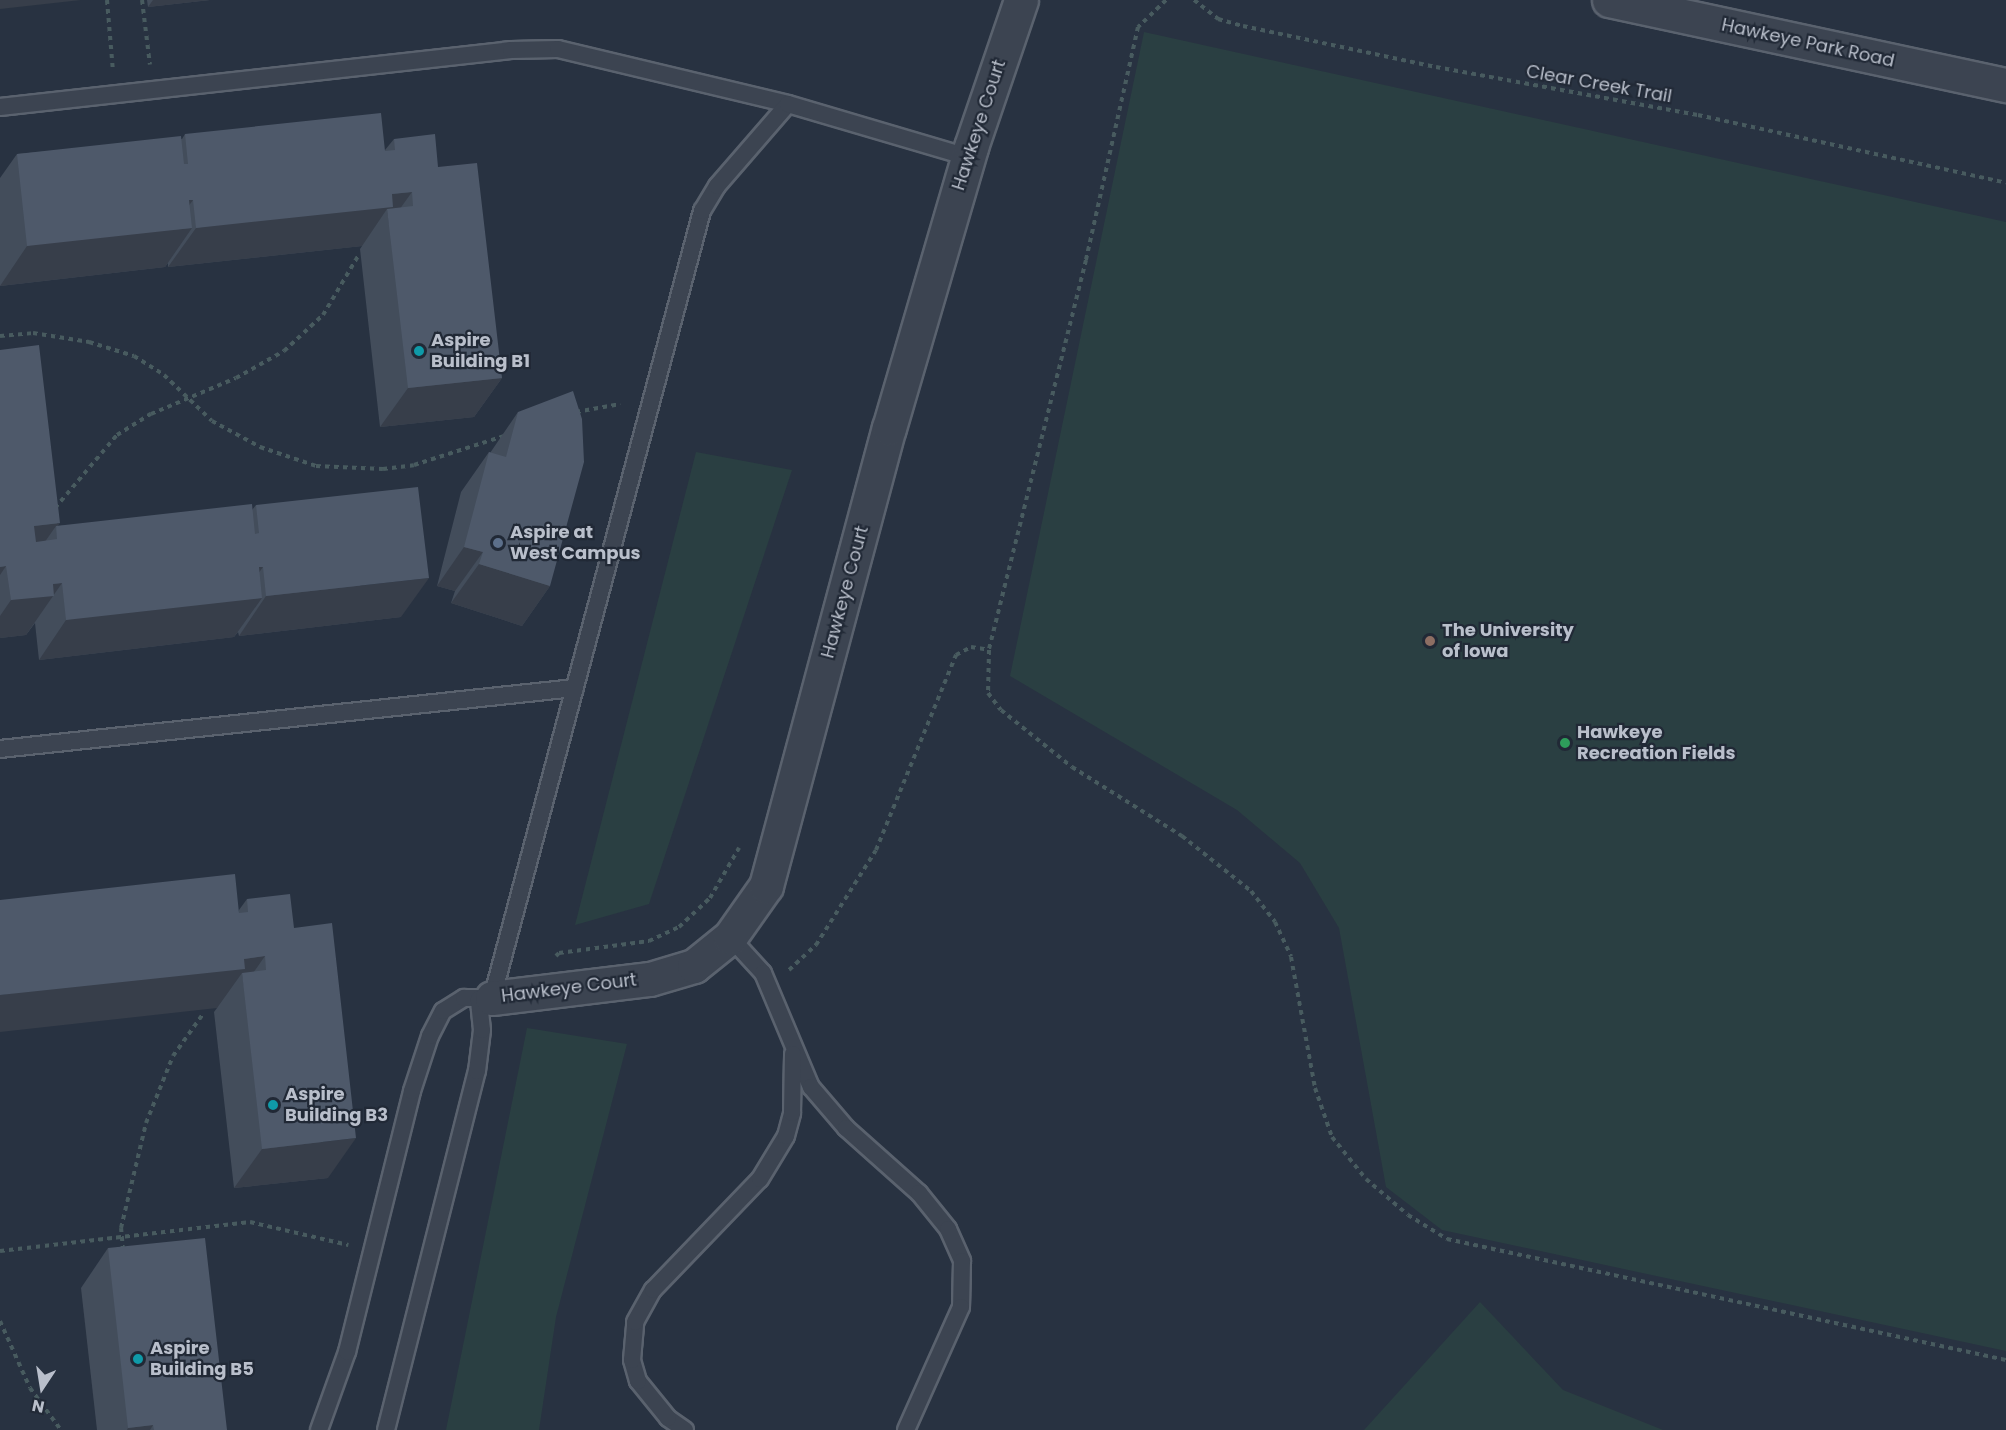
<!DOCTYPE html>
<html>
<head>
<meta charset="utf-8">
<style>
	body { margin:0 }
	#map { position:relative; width:2006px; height:1430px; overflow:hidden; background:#283241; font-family:Poppins,sans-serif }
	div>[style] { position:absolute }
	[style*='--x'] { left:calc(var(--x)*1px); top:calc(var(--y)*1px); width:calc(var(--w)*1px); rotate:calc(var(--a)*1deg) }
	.green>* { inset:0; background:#2a3f42 }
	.path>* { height:4px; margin-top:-2px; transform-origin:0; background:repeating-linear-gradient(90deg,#485b5f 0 4.5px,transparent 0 9px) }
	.roads { filter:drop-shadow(2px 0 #5a626e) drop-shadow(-2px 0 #5a626e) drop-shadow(0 2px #5a626e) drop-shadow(0 -2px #5a626e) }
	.lane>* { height:16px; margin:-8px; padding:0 8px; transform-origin:8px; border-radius:8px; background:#3c4451 }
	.street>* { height:33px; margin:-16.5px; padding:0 16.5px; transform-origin:16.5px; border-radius:16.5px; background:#3c4451 }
	.wall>* { inset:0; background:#434d5b }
	.shaded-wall>* { inset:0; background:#373e4a }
	.building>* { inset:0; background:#4e596a }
	.dots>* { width:16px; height:16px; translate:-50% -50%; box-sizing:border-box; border:3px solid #212936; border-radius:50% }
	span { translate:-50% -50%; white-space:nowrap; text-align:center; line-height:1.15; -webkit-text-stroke:4.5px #212936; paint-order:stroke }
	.street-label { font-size:18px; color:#b9bfcb }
	.poi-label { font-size:18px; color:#b9bfcb; font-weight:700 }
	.left { translate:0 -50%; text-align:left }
	.north { position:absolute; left:12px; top:1358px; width:60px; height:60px; -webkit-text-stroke:4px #212936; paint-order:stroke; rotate:192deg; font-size:16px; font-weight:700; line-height:24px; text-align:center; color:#b9bfcb }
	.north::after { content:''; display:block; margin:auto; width:21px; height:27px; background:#b9bfcb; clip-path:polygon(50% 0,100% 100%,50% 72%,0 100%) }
</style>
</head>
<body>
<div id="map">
	<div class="green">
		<div style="clip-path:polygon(1144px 32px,2006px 222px,2006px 1351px,1442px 1230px,1386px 1187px,1339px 928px,1300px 863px,1237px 810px,1010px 676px)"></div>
		<div style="clip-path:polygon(696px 452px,792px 470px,649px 904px,575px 925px)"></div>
		<div style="clip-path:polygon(527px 1028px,627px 1044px,556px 1317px,539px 1430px,446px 1430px)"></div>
		<div style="clip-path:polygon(1480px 1302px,1563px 1390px,1663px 1430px,1364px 1430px)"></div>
	</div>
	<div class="path">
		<div style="--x:107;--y:0;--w:71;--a:85.2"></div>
		<div style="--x:142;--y:0;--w:65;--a:83"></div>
		<div style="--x:1166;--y:0;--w:39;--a:136"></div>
		<div style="--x:1138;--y:27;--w:239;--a:102.6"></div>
		<div style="--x:1086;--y:260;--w:402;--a:104"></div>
		<div style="--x:989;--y:650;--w:43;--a:91.3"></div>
		<div style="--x:988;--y:693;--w:21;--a:53"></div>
		<div style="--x:1001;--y:710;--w:91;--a:38.8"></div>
		<div style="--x:1072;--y:767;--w:130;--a:32.1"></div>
		<div style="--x:1182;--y:836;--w:88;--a:38.6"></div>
		<div style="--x:1251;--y:891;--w:39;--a:52"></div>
		<div style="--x:1275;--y:922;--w:38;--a:65"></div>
		<div style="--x:1291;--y:957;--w:133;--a:79.6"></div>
		<div style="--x:1315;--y:1088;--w:52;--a:70.9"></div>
		<div style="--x:1332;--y:1137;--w:54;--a:51"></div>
		<div style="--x:1366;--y:1179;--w:55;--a:40.6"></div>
		<div style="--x:1408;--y:1215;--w:46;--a:31.6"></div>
		<div style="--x:1447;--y:1239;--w:572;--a:12.21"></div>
		<div style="--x:1194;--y:0;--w:31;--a:38"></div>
		<div style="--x:1218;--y:19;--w:26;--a:16"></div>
		<div style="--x:1243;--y:26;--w:197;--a:12"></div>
		<div style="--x:1436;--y:67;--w:266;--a:10.4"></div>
		<div style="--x:1698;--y:115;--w:315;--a:12.4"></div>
		<div style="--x:0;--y:336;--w:33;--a:-5"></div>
		<div style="--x:33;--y:333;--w:57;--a:9.1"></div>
		<div style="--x:89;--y:342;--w:47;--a:17.3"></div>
		<div style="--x:134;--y:356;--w:36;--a:32"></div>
		<div style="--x:164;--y:375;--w:66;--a:43.8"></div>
		<div style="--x:212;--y:421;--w:55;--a:28.4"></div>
		<div style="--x:260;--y:447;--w:59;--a:18.7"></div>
		<div style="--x:316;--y:466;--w:67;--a:2.6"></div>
		<div style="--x:383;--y:469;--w:31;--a:-7"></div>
		<div style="--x:414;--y:465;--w:95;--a:-17.9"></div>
		<div style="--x:576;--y:412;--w:45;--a:-10.3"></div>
		<div style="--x:55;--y:508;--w:96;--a:-49.7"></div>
		<div style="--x:117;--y:435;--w:40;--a:-32"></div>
		<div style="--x:151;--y:414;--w:92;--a:-23"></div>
		<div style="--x:236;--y:378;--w:55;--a:-29.4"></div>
		<div style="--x:284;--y:351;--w:53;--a:-42.7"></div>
		<div style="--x:323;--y:315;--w:69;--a:-59.3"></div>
		<div style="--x:556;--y:956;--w:4;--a:-45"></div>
		<div style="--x:559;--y:953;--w:91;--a:-7.6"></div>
		<div style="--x:649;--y:941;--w:33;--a:-25"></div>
		<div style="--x:679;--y:927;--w:42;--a:-43.1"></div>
		<div style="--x:710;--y:898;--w:58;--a:-59.9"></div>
		<div style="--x:789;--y:970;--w:37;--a:-43"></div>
		<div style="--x:816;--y:945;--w:112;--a:-57.7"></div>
		<div style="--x:876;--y:850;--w:211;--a:-67.7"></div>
		<div style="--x:956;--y:655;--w:17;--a:-28"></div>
		<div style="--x:971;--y:647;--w:18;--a:9"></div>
		<div style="--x:123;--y:1250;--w:22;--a:-95"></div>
		<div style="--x:121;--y:1228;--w:108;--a:-76.6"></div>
		<div style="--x:146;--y:1123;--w:72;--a:-68.1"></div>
		<div style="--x:173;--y:1056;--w:52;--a:-54.5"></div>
		<div style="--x:0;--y:1251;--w:252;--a:-6.6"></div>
		<div style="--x:250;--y:1222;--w:101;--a:13.2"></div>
		<div style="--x:0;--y:1321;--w:73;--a:65.9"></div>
		<div style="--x:30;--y:1388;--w:52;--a:53.6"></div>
	</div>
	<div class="roads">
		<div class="lane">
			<div style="--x:0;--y:107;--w:514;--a:-6.36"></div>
			<div style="--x:511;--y:50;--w:47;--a:-1.2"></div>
			<div style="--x:558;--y:49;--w:236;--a:13.4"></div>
			<div style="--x:0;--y:749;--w:578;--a:-6.06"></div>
			<div style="--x:730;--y:937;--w:49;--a:47.5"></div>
			<div style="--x:763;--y:973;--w:124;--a:67.2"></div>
			<div style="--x:811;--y:1087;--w:54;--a:49.5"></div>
			<div style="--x:846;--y:1128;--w:98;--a:41.7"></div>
			<div style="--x:919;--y:1193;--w:46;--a:51.1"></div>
			<div style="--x:948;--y:1229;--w:35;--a:66"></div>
			<div style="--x:962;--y:1261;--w:46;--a:91.2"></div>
			<div style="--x:961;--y:1307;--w:135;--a:114.1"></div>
			<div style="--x:319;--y:1430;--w:83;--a:-70.3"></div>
			<div style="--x:347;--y:1352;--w:269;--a:-76"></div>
			<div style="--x:412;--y:1091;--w:58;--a:-71.9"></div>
			<div style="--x:430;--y:1036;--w:28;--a:-63"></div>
			<div style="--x:443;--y:1011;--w:25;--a:-32"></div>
			<div style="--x:464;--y:998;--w:28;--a:0"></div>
			<div style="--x:492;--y:998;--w:815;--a:-75.06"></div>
			<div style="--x:702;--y:211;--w:29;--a:-59"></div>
			<div style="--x:717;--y:186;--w:108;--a:-49.1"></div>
			<div style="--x:788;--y:104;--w:188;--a:16.4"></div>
			<div style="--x:386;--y:1430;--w:370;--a:-75.8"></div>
			<div style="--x:477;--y:1071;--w:41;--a:-83"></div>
			<div style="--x:482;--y:1030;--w:31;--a:-96"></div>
			<div style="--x:685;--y:1430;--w:21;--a:-145"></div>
			<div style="--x:668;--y:1418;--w:48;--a:-129"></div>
			<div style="--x:638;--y:1381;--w:22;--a:-106"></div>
			<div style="--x:632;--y:1360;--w:38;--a:-85"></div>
			<div style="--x:635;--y:1322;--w:37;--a:-61"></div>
			<div style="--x:653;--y:1290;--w:154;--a:-46.1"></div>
			<div style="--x:760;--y:1179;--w:50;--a:-58.8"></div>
			<div style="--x:786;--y:1136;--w:24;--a:-75"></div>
			<div style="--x:792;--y:1113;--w:59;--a:-89"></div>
		</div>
		<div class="street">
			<div style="--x:1609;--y:0;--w:406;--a:12.1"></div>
			<div style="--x:492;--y:998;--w:159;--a:-6.9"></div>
			<div style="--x:650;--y:979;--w:46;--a:-16.5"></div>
			<div style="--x:694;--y:966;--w:46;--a:-38.9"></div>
			<div style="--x:730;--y:937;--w:62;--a:-54.8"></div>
			<div style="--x:766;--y:886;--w:474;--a:-75"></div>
			<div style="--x:889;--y:428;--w:293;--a:-73.7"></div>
			<div style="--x:971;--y:147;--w:155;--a:-71.2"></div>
		</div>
	</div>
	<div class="wall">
		<div style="clip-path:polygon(147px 0,210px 0,148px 7px)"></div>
		<div style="clip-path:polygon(185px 134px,385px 150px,394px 139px,438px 167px,502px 378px,474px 417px,380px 427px,360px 249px,362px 246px,168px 267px,168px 263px,165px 267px,0 286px,0 178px,17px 154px,182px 139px)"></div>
		<div style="clip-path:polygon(0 350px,58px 526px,252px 510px,256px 505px,401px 617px,239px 636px,238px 632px,234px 637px,39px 660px,35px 623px,26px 635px,0 638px)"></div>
		<div style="clip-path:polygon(518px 412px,550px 586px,522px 626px,451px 603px,455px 591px,437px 586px,461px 492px,489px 452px,490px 453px)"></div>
		<div style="clip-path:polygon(247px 899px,294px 928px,328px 1178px,234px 1188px,214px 1012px,217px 1008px,239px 910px)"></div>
		<div style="clip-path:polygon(108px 1248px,227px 1430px,97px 1430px,81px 1288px)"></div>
	</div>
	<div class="shaded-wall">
		<div style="clip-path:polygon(0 0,81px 0,0 9px)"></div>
		<div style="clip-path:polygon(153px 0,210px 0,148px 7px)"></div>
		<div style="clip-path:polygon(412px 192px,389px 224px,387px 209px,362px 246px,168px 267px,196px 228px,392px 194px)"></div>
		<div style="clip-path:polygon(189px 200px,193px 200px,171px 230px,192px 228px,165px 267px,0 286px,27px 246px)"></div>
		<div style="clip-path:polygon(502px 378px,474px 417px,380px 427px,408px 388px)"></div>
		<div style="clip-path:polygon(60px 523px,56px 529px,56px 526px,30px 563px,34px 526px)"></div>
		<div style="clip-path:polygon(464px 547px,483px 552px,455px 591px,437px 586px)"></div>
		<div style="clip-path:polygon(479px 564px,550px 586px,522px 626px,451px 603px)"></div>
		<div style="clip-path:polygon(6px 566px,0 575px,0 567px)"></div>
		<div style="clip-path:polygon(259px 567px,263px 567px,239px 600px,262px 598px,234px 637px,39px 660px,66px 620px)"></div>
		<div style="clip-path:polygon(429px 578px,401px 617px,239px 636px,266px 596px)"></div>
		<div style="clip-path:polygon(62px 583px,26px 635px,0 638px,0 616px,11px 600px,53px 584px)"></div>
		<div style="clip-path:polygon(265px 956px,244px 986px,242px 973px,217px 1008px,0 1032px,0 995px)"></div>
		<div style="clip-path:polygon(356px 1138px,328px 1178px,234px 1188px,262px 1149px)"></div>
		<div style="clip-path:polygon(153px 1425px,150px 1430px,127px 1430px,128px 1428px)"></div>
	</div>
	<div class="building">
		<div style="clip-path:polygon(381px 113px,385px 151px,395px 150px,394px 139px,435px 134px,438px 167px,477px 163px,502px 378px,408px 388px,387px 209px,413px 206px,412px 192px,392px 194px,393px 207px,196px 228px,193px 200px,189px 200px,192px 228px,27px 246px,17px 154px,181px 136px,184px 164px,188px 164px,185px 134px)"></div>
		<div style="clip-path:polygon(39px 345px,60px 523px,34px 526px,36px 542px,57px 539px,56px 526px,252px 504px,255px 534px,259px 533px,256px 505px,418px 487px,429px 578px,266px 596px,263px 567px,259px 567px,262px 598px,66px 620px,62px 583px,53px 584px,54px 596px,11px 600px,6px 566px,0 567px,0 350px)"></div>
		<div style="clip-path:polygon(573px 391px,582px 419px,584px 462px,550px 586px,479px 564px,483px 552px,464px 547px,489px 452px,506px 457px,518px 412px)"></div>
		<div style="clip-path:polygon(235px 874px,239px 913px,248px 912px,247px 899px,290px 894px,294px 928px,332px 923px,356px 1138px,262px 1149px,242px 973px,266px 970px,265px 956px,244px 959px,245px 969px,0 995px,0 900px)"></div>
		<div style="clip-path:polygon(205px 1238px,227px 1430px,154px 1430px,153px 1425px,128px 1428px,108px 1248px)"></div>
	</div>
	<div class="dots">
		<div style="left:419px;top:351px;background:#0f9aa8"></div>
		<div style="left:498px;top:543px;background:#5c6f8a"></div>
		<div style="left:1430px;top:641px;background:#8d6e63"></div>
		<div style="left:1565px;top:743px;background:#2e9e5b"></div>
		<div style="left:273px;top:1105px;background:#0f9aa8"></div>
		<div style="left:138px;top:1359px;background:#0f9aa8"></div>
	</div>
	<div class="street-label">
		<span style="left:1808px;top:43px;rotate:12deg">Hawkeye Park Road</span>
		<span style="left:1599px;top:84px;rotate:10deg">Clear Creek Trail</span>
		<span style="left:979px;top:125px;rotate:-72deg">Hawkeye Court</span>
		<span style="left:845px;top:592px;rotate:-75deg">Hawkeye Court</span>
		<span style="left:569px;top:988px;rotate:-7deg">Hawkeye Court</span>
	</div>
	<div class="poi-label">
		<span class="left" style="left:431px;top:351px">Aspire<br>Building B1</span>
		<span class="left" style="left:510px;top:543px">Aspire at<br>West Campus</span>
		<span class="left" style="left:1442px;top:641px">The University<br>of Iowa</span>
		<span class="left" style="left:1577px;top:743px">Hawkeye<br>Recreation Fields</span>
		<span class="left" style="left:285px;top:1105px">Aspire<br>Building B3</span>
		<span class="left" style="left:150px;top:1359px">Aspire<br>Building B5</span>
	</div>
	<div class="north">N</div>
</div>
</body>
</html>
